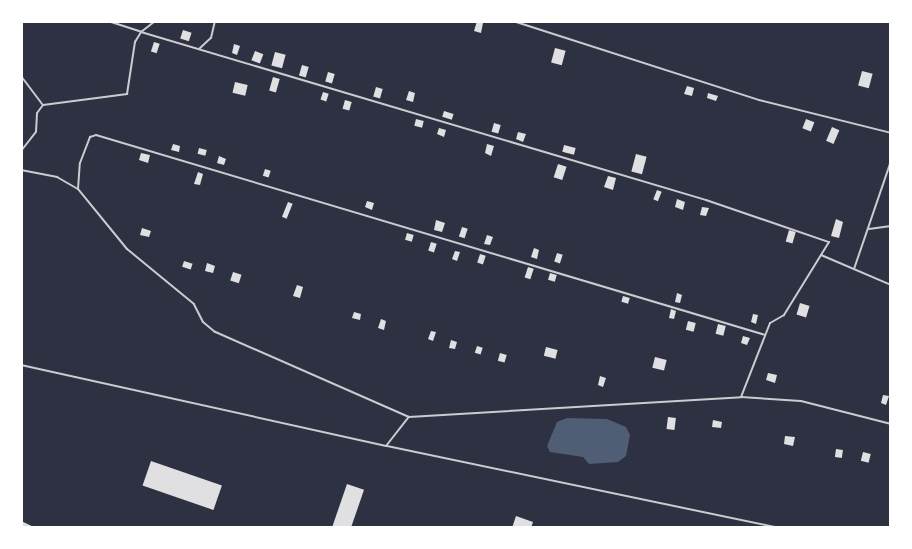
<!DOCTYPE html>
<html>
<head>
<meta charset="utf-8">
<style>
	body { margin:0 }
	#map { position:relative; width:912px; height:549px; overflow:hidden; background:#2d3142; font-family:"Work Sans",sans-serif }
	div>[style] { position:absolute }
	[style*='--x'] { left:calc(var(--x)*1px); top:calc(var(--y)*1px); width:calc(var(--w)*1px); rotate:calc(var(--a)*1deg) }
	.water>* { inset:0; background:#4f5d75 }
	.building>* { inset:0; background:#e0e0e3; transform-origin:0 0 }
	.service>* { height:2px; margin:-1px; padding:0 1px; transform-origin:1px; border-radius:1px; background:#caccd0 }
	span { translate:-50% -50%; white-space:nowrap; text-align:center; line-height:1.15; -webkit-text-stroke:7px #fff; paint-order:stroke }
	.frame { position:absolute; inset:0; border:23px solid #fff; pointer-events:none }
</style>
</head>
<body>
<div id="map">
	<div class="water">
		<div style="clip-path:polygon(567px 418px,607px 419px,626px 427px,630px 435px,626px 456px,618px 462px,589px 464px,583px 457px,550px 452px,547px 446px,557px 422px)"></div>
	</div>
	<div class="building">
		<div style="clip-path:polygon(477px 21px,483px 23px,481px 33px,474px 31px)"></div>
		<div style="left:183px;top:30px;width:9px;height:9px;rotate:18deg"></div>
		<div style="left:154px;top:42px;width:6px;height:10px;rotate:18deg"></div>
		<div style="clip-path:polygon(234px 44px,240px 46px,237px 55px,232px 53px)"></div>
		<div style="left:555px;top:48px;width:11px;height:15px;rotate:15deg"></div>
		<div style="left:255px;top:51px;width:9px;height:10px;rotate:21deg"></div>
		<div style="left:275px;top:52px;width:11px;height:14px;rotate:15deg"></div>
		<div style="left:302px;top:65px;width:7px;height:11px;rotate:16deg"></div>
		<div style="left:862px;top:71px;width:11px;height:15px;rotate:15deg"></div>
		<div style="left:328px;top:72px;width:7px;height:10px;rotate:16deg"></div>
		<div style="left:273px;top:77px;width:7px;height:14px;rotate:16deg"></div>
		<div style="left:235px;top:82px;width:13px;height:11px;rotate:13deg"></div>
		<div style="clip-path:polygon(687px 86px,694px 88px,692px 96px,684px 94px)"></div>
		<div style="left:376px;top:87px;width:7px;height:10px;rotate:16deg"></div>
		<div style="clip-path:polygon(409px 91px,415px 93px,413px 102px,406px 100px)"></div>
		<div style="left:323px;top:92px;width:6px;height:8px;rotate:18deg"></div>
		<div style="clip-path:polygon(708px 93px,718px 96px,716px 101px,707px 98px)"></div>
		<div style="left:345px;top:100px;width:7px;height:9px;rotate:16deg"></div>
		<div style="left:444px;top:111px;width:10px;height:6px;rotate:17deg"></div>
		<div style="left:416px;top:119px;width:8px;height:7px;rotate:14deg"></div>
		<div style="left:806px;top:119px;width:9px;height:10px;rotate:21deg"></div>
		<div style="left:494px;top:123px;width:7px;height:9px;rotate:16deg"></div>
		<div style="left:832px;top:127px;width:8px;height:15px;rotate:23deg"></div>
		<div style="clip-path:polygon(439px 128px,446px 130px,444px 137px,437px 134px)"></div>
		<div style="clip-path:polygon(518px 132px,526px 134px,523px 142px,516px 139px)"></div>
		<div style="clip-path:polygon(173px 144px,180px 146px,179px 152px,171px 150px)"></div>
		<div style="clip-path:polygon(487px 144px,494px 146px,491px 156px,485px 153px)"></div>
		<div style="left:564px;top:145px;width:12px;height:7px;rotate:14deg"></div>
		<div style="left:199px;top:148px;width:8px;height:6px;rotate:14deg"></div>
		<div style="clip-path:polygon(141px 153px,150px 155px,148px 163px,139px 160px)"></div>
		<div style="left:636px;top:154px;width:11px;height:18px;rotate:15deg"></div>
		<div style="clip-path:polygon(219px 156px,226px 159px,224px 165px,217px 163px)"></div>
		<div style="left:558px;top:164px;width:9px;height:14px;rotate:18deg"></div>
		<div style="left:265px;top:169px;width:6px;height:7px;rotate:18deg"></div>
		<div style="clip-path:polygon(198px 172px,203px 174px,200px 185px,194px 184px)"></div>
		<div style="clip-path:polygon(608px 176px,616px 178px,613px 190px,604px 187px)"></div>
		<div style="left:657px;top:190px;width:5px;height:10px;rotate:22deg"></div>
		<div style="clip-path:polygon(677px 199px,685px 202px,683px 210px,675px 207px)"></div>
		<div style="clip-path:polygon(367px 201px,374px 203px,372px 210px,365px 207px)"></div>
		<div style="left:288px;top:202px;width:5px;height:16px;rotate:22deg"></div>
		<div style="clip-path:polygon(702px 207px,709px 208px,706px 216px,700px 215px)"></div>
		<div style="clip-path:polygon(836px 219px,843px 222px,839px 238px,831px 236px)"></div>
		<div style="clip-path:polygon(436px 220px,445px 223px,442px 232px,434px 230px)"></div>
		<div style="left:462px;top:227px;width:6px;height:10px;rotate:18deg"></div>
		<div style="clip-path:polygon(142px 228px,151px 231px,149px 237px,140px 235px)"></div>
		<div style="left:789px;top:230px;width:7px;height:12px;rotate:16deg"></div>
		<div style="left:407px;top:233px;width:7px;height:7px;rotate:16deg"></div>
		<div style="clip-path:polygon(487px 235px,493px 237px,490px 245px,484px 244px)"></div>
		<div style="left:431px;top:242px;width:6px;height:9px;rotate:18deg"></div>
		<div style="clip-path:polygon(534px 248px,539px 250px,537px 259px,531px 257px)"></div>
		<div style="clip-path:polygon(455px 251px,460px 252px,457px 261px,452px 259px)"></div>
		<div style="left:557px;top:253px;width:6px;height:9px;rotate:18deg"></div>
		<div style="left:480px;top:254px;width:6px;height:9px;rotate:18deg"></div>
		<div style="left:184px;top:261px;width:9px;height:6px;rotate:18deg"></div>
		<div style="clip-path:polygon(207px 263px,215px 266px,213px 273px,205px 271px)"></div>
		<div style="left:528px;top:267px;width:6px;height:11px;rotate:18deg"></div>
		<div style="left:233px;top:272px;width:9px;height:9px;rotate:18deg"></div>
		<div style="left:550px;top:273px;width:7px;height:7px;rotate:16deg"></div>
		<div style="clip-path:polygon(297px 285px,303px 287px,300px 298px,293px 296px)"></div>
		<div style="clip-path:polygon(677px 293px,682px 295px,680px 303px,675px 302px)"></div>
		<div style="left:623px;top:296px;width:7px;height:6px;rotate:16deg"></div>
		<div style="left:800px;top:303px;width:10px;height:12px;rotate:17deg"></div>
		<div style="clip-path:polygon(671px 309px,676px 311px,674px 319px,669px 318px)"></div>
		<div style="clip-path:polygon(354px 312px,361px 314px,360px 320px,352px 318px)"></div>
		<div style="clip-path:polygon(753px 314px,758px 315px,756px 324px,751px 322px)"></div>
		<div style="clip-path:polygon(381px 319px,386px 321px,384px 330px,378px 328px)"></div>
		<div style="left:688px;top:321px;width:8px;height:9px;rotate:14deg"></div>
		<div style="left:718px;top:324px;width:8px;height:10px;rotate:14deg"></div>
		<div style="clip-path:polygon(431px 331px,436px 332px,433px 341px,428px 339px)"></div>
		<div style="clip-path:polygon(743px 336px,750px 338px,747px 345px,741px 343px)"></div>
		<div style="clip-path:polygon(451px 340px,457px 342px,455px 349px,449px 348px)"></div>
		<div style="left:477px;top:346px;width:6px;height:7px;rotate:18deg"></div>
		<div style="left:546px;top:347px;width:12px;height:9px;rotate:14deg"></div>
		<div style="left:500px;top:353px;width:7px;height:8px;rotate:16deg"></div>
		<div style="left:655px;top:357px;width:12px;height:11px;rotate:14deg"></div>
		<div style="clip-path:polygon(768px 373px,777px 375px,775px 383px,766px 380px)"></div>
		<div style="clip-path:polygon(600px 376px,606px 378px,603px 387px,598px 385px)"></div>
		<div style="clip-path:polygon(883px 395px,889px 396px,886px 405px,881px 403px)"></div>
		<div style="left:668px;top:417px;width:8px;height:12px;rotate:7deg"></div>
		<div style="clip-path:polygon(713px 420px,722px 422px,721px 428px,712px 427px)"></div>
		<div style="clip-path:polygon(785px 436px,795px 437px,793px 446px,784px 444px)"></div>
		<div style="left:836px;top:449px;width:7px;height:8px;rotate:8deg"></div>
		<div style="left:863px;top:452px;width:8px;height:9px;rotate:14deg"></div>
		<div style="left:151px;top:461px;width:75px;height:26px;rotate:19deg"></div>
		<div style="left:347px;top:484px;width:18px;height:46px;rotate:19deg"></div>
		<div style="clip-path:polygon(516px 516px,533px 522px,531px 528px,512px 528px)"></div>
		<div style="clip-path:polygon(21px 521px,36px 528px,21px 528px)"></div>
	</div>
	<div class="service">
		<div style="--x:108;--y:21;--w:35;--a:18"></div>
		<div style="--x:141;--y:32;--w:18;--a:-38"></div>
		<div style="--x:513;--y:21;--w:258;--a:17.8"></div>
		<div style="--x:759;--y:100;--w:136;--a:14"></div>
		<div style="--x:199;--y:49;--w:16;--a:-43"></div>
		<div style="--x:211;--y:38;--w:17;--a:-77"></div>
		<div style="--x:21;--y:76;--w:36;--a:53"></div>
		<div style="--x:21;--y:151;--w:24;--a:-52"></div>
		<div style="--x:36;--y:132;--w:19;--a:-87"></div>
		<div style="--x:37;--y:113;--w:10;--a:-53"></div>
		<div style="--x:43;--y:105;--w:85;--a:-7.5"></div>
		<div style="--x:127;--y:94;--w:53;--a:-81.3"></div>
		<div style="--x:135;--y:42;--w:12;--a:-59"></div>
		<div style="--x:141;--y:32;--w:589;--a:16.56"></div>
		<div style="--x:706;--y:200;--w:130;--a:18.9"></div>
		<div style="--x:829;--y:242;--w:86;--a:121.7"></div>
		<div style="--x:784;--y:315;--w:16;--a:150"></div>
		<div style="--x:770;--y:323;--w:79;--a:111.4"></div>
		<div style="--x:21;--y:170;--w:37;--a:11"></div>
		<div style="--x:57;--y:177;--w:24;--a:30"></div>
		<div style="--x:869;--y:229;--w:22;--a:-8"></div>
		<div style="--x:821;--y:255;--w:76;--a:23.2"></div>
		<div style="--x:854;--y:269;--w:114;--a:-71.1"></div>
		<div style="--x:21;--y:365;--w:374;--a:12.5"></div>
		<div style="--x:386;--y:446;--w:37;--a:-52"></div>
		<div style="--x:409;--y:417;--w:333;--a:-3.4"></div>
		<div style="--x:741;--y:397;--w:60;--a:3.8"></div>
		<div style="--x:801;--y:401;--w:93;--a:14.3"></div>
		<div style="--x:409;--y:417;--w:212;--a:-156.3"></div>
		<div style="--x:215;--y:332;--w:16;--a:-140"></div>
		<div style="--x:203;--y:322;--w:20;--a:-117"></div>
		<div style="--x:194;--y:304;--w:87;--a:-140.6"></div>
		<div style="--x:127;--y:249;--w:77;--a:-129.2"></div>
		<div style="--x:78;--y:189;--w:26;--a:-86"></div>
		<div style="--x:80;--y:163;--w:28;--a:-69"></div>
		<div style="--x:90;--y:137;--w:6;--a:-18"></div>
		<div style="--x:96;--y:135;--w:698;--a:16.64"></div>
		<div style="--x:387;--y:446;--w:402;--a:11.8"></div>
	</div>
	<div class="frame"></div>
</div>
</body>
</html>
